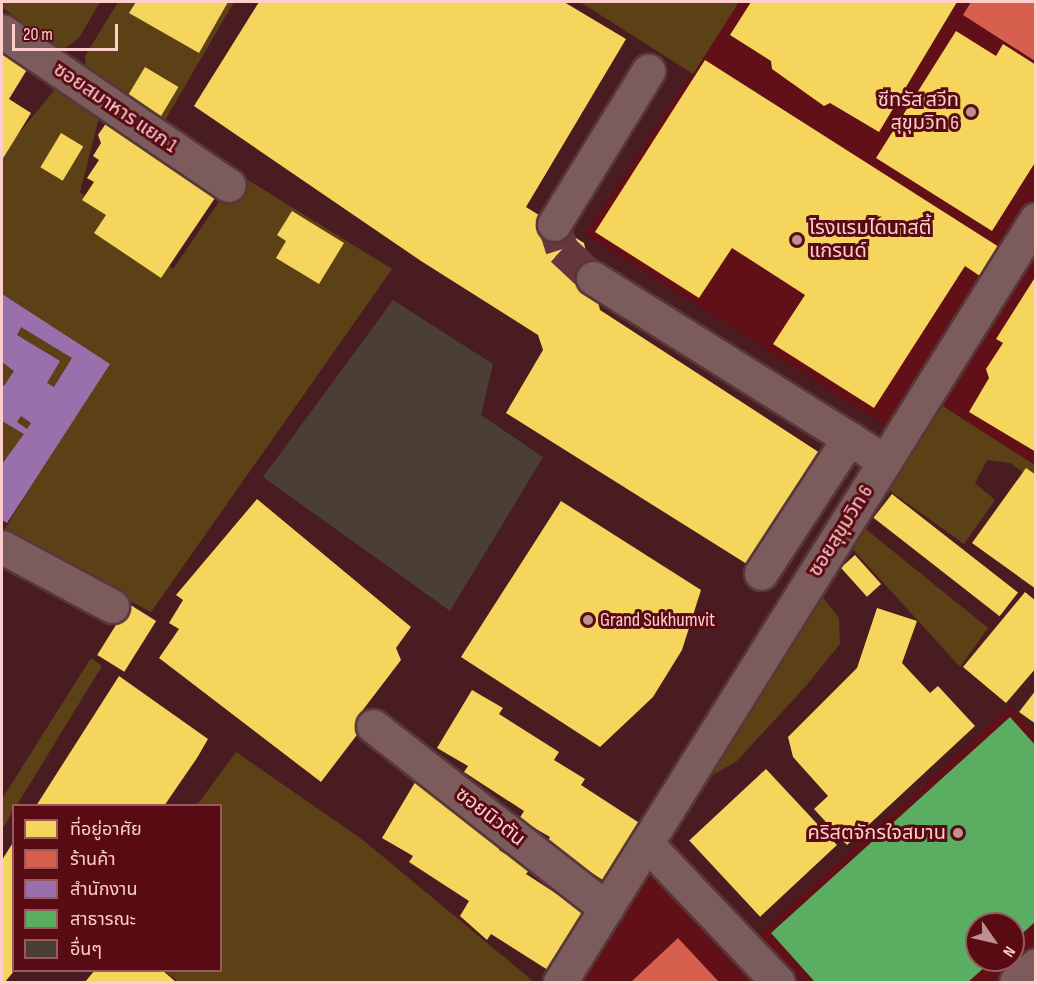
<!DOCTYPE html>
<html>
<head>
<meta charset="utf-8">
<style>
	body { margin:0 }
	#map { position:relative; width:1037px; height:984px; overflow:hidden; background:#481c21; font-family:"Sofia Sans Condensed","Noto Sans Thai",sans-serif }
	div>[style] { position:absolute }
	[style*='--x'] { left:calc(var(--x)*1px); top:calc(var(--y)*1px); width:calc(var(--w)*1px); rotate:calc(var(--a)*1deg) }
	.built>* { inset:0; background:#611018 }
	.green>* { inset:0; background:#5c4117 }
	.homes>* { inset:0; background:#f6d55c; transform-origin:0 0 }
	.shops>* { inset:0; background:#d6604d }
	.offices>* { inset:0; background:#9970ab }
	.public>* { inset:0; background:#5aae61 }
	.building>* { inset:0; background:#4a3e35 }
	.minor-tunnel>* { height:33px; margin-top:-16.5px; transform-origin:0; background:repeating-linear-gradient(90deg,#63373b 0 33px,transparent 0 49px) }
	.roads { filter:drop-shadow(2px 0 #583739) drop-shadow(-2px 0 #583739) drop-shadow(0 2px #583739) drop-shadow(0 -2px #583739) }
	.minor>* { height:33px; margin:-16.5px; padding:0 16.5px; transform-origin:16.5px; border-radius:16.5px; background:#7c5b5c }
	.dots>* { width:16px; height:16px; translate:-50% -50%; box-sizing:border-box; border:3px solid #590b13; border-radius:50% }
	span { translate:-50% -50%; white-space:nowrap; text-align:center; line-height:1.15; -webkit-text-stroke:6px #590b13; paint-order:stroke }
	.poi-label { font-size:20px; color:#fececc }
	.right { translate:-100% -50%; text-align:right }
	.left { translate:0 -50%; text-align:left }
	.street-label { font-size:20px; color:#fececc }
	.frame { position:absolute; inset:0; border:3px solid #fececc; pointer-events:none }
	.legend { position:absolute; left:12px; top:804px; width:210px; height:168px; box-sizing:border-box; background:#590b13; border:2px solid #9b595d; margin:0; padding:8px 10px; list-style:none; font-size:18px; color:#fececc }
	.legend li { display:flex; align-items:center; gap:12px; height:30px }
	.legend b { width:30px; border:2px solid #9b595d }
	.north { position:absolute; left:965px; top:912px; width:60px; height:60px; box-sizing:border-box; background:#590b13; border:2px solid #9b595d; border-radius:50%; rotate:124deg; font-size:16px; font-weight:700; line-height:24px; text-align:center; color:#fececc }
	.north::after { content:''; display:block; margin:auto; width:21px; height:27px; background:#be9090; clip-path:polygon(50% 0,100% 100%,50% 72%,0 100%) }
	.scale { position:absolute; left:12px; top:24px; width:106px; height:27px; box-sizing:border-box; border:3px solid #fececc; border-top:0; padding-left:8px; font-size:18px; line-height:21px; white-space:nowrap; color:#fececc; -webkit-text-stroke:4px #590b13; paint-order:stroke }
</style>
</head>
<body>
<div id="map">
	<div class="built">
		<div style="clip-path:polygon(739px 2px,1035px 2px,1035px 196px,893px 423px,884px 425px,585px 234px)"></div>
		<div style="clip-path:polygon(1035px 247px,1035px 465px,938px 403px)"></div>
		<div style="clip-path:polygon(evenodd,1010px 706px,1035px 733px,1035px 982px,550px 982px,668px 836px,759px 934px,1010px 706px,977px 924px,1013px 924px,1013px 960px,977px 960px,977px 924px)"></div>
	</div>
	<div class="green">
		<div style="clip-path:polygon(5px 2px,100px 2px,79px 38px,60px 52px,2px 7px)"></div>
		<div style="clip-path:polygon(118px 2px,234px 2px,161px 127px,86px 70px,85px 56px)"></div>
		<div style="clip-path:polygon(580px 2px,739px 2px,693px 74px)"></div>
		<div style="clip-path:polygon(60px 83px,101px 110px,80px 192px,173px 269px,238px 174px,392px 269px,151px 612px,2px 534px,23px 499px,2px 483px,2px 154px)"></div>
		<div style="clip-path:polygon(938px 403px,1035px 465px,1035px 481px,1010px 463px,987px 460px,975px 483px,995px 500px,964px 544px,886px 488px)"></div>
		<div style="clip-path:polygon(862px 526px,988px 628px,960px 667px,850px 546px)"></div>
		<div style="clip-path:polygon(820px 594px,839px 618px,840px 644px,805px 687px,737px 761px,704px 780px)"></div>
		<div style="clip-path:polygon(91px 658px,102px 666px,17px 805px,14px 806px,13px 811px,2px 830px,2px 799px)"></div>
		<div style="clip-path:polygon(236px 752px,363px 840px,534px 982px,179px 982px,165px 971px,220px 970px,220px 806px,197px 805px)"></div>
	</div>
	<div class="homes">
		<div style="clip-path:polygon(136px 2px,228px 2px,199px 53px,129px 13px)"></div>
		<div style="clip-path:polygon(259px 2px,564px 2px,626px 39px,526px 207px,584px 243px,600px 310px,820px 453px,750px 566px,506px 413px,543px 350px,538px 335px,421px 261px,194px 106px)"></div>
		<div style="clip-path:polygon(751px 2px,957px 2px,879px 132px,830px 103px,824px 106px,772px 69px,771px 61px,730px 35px)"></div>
		<div style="clip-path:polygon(956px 31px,996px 56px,1003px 44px,1036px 65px,1036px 161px,992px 231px,876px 158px)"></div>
		<div style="clip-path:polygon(2px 50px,28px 68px,9px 99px,31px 113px,2px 160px)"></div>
		<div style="clip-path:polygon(705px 60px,999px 247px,980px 276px,965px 266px,874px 408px,773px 344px,805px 295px,732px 248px,699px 298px,595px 232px)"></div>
		<div style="left:145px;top:67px;width:39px;height:34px;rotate:31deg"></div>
		<div style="clip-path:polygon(109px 119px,219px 192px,161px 278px,94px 233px,106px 215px,82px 200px,94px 182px,87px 178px,99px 160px,93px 156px,101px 143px,98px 135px)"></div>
		<div style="left:61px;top:133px;width:26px;height:40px;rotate:31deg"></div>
		<div style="clip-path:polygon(292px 211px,344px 243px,319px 284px,276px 258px,286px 241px,277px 235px)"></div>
		<div style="clip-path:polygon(1034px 279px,1036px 280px,1036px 452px,969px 412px,989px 378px,986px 369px,1003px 343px,996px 339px)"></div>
		<div style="clip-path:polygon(1026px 468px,1036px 475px,1036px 589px,972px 543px)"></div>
		<div style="left:892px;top:494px;width:160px;height:30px;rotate:38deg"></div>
		<div style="clip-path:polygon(257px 499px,411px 627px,396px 648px,401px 660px,359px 715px,366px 723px,321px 782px,159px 658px,179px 629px,169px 623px,183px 600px,176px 595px)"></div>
		<div style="clip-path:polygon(561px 501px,701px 590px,682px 650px,653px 697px,600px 747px,461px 657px)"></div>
		<div style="left:855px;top:555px;width:39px;height:19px;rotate:48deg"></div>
		<div style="clip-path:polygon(1025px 592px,1036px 601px,1036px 668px,1006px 703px,963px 667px)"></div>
		<div style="left:129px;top:604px;width:32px;height:60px;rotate:32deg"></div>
		<div style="clip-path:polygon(877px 608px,917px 621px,902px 663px,930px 693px,938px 686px,975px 726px,847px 845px,814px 809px,828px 796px,793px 757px,788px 737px,857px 668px)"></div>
		<div style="clip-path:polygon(119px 676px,208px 739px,197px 758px,164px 806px,36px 806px)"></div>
		<div style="clip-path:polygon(472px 690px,503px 708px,499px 714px,559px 752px,554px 760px,585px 779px,581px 785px,641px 824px,606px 882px,546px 844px,550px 837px,519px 819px,524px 811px,464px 772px,468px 766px,437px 748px)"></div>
		<div style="clip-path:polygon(1036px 690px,1036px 724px,1019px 712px)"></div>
		<div style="left:766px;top:769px;width:104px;height:105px;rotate:47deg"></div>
		<div style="clip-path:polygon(417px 779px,447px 797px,444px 804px,504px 842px,499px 850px,530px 869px,526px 874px,586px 913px,551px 972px,491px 934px,487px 940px,460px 916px,469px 901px,409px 862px,413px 856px,382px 838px)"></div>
		<div style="clip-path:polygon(14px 841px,14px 971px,5px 982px,2px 982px,2px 860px)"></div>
		<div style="clip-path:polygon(95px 970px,162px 970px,176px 982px,85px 982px)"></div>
	</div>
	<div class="shops">
		<div style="clip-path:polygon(971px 2px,1035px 2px,1035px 61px,963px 15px)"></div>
		<div style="clip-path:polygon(678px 938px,719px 982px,631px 982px)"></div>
	</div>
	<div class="offices">
		<div style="clip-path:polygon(evenodd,2px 294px,110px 364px,7px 523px,2px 520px,2px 464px,24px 434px,2px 421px,2px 385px,4px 386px,14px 371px,2px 362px,2px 294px,21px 327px,72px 358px,54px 387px,47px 383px,60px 361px,17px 335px,21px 327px,2px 294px,21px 416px,31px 423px,27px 429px,17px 422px,21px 416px)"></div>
	</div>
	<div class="public">
		<div style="clip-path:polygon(1010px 717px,1036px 746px,1036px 921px,1013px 942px,1013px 924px,977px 924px,977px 960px,993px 960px,968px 982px,815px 982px,771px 933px)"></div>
	</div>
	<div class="building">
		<div style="clip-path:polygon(393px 300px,493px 364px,481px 415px,543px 457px,450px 611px,263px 477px)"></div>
	</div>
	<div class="minor-tunnel">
		<div style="--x:554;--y:224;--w:26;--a:72"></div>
		<div style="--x:562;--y:249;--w:42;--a:43.1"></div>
	</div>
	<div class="roads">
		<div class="minor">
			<div style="--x:2;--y:31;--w:274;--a:34.2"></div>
			<div style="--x:554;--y:224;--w:180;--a:-58.4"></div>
			<div style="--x:593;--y:278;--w:345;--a:32.1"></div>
			<div style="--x:2;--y:547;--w:125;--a:28.2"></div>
			<div style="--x:761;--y:573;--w:161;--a:-56.9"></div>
			<div style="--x:373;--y:726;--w:296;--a:38"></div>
			<div style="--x:647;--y:844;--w:190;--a:46.5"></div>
			<div style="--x:560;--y:982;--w:899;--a:-58.04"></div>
			<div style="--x:1016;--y:982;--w:26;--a:-40"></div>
		</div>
	</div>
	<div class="dots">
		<div style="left:971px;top:112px;background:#be9090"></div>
		<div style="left:797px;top:240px;background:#be9090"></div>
		<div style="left:588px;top:620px;background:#be9090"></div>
		<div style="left:958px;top:833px;background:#be9090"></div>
	</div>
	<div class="poi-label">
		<span class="right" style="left:959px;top:112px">ซีทรัส สวีท<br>สุขุมวิท 6</span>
		<span class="left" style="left:809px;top:240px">โรงแรมไดนาสตี้<br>แกรนด์</span>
		<span class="left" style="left:600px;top:620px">Grand Sukhumvit</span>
		<span class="right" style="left:946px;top:833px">คริสตจักรใจสมาน</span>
	</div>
	<div class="street-label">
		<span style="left:115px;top:108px;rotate:34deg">ซอยสมาหาร แยก 1</span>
		<span style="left:841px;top:531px;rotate:-58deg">ซอยสุขุมวิท 6</span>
		<span style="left:490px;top:817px;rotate:38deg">ซอยนิวตัน</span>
	</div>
	<div class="frame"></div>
	<ul class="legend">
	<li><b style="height:16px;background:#f6d55c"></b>ที่อยู่อาศัย</li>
	<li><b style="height:16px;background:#d6604d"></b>ร้านค้า</li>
	<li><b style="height:16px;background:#9970ab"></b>สำนักงาน</li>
	<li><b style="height:16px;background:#5aae61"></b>สาธารณะ</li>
	<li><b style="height:16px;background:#4a3e35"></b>อื่นๆ</li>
	</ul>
	<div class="north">N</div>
	<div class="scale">20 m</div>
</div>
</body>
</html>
